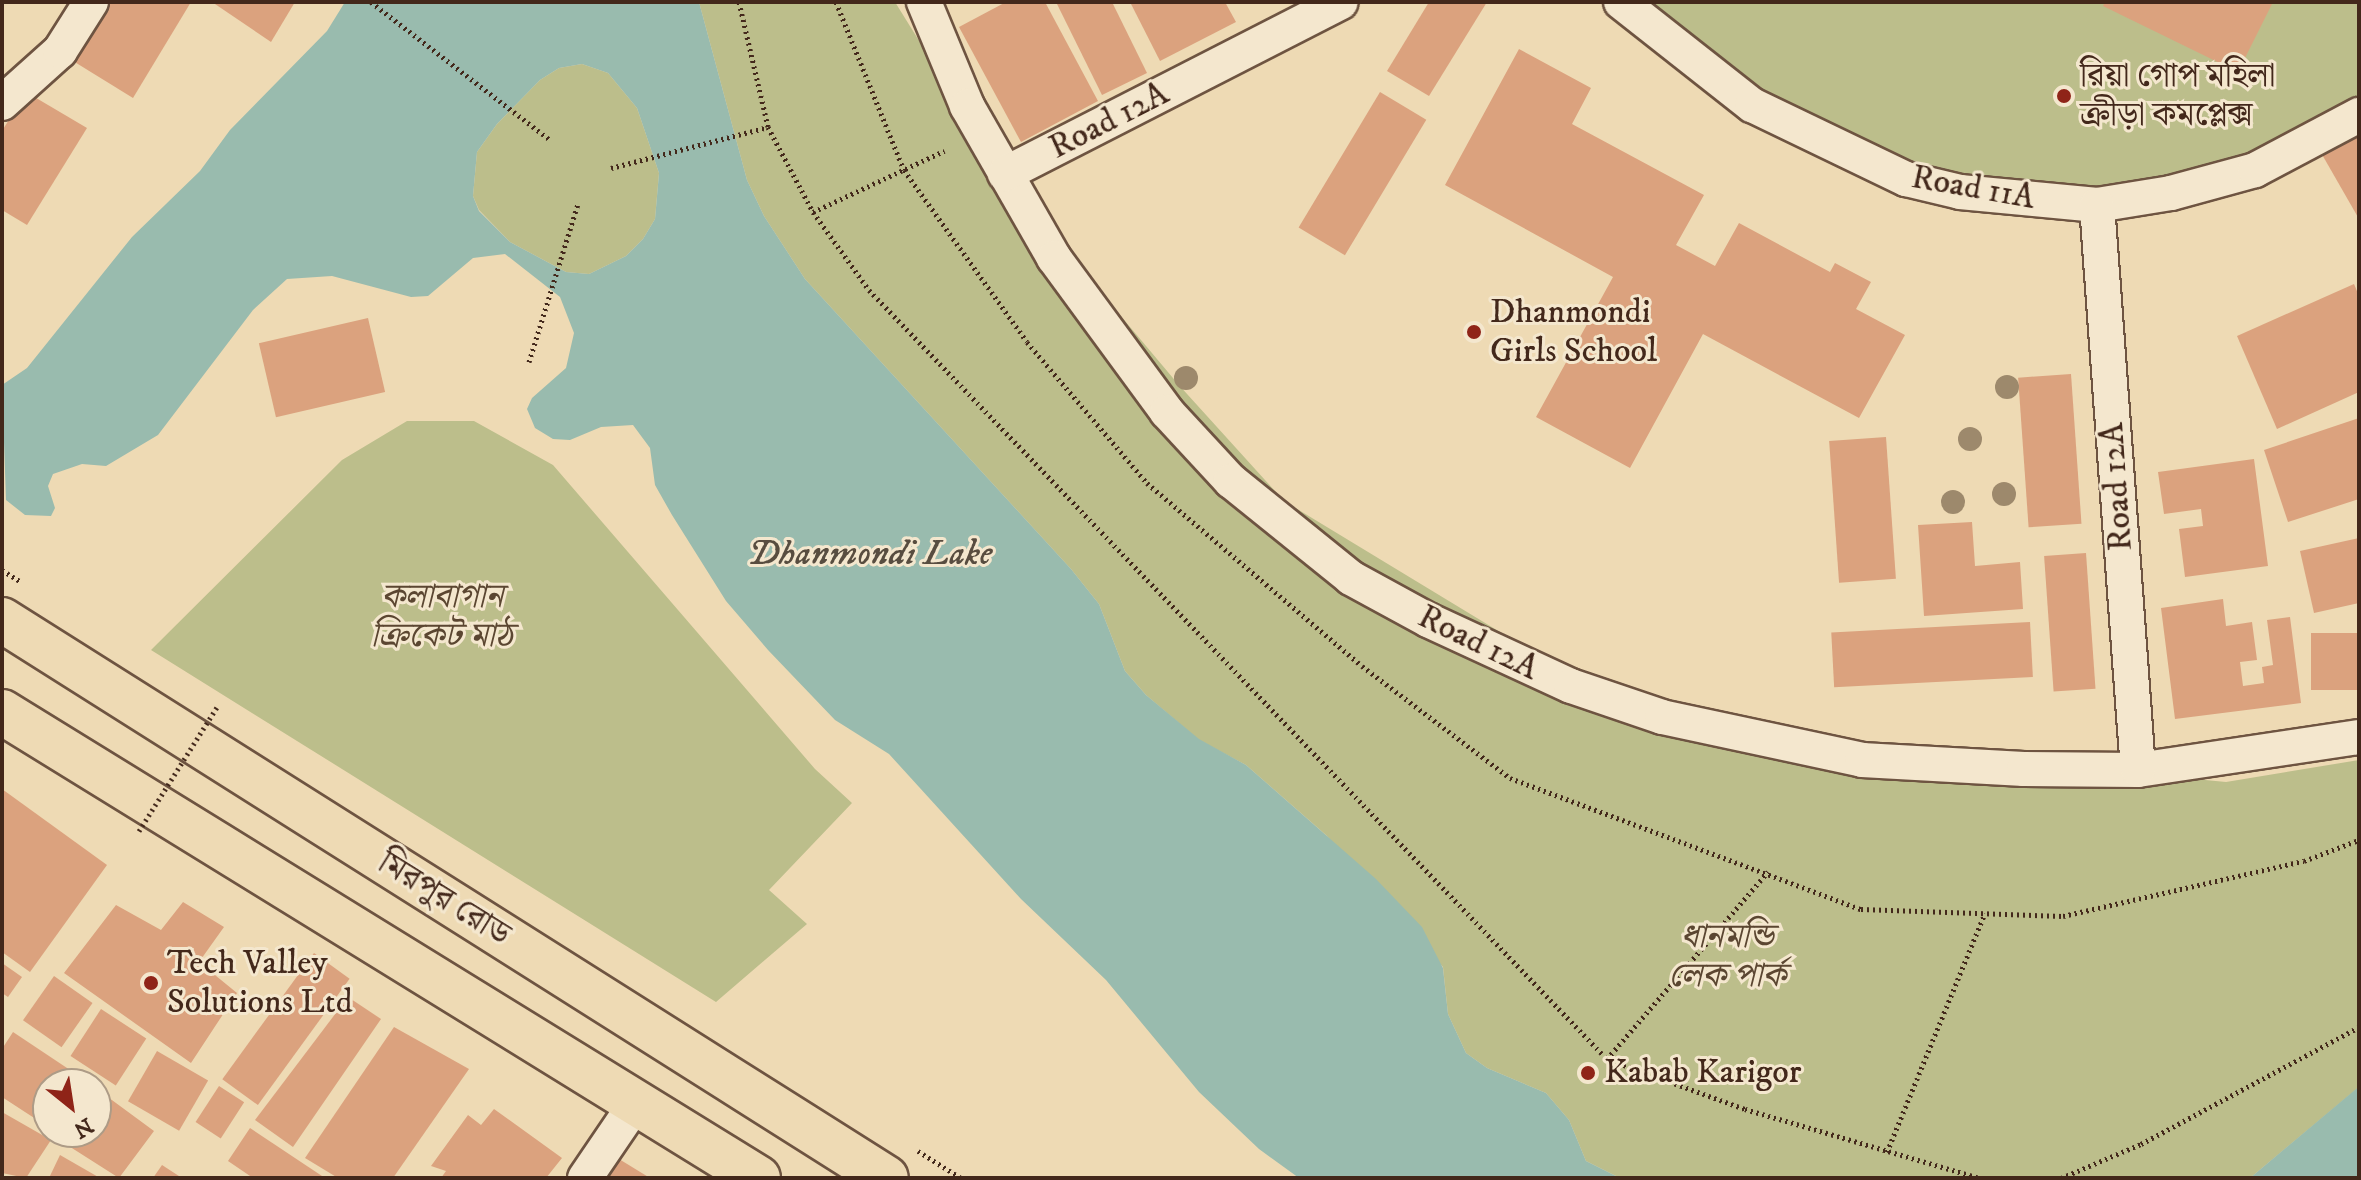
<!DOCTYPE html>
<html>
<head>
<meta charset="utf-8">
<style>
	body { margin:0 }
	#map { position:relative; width:2361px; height:1180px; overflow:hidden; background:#eedab4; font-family:"IM FELL DW Pica","Noto Serif Bengali",serif }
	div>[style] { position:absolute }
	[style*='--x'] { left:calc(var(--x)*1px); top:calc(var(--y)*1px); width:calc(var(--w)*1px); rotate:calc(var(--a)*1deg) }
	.green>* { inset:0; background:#bcbe8b }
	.water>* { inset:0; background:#99bbae }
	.building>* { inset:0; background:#dba27e; transform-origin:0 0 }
	.path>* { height:5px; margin-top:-2.5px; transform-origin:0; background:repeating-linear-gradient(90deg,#43281b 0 2px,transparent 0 6px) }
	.roads { filter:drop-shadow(2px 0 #6e5441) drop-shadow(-2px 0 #6e5441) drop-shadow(0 2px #6e5441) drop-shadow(0 -2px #6e5441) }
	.street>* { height:34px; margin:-17px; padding:0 17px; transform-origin:17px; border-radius:17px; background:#f4e7ce }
	.highway>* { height:44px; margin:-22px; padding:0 22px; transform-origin:22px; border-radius:22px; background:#eedab4 }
	.path-bridge>* { height:5px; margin-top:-2.5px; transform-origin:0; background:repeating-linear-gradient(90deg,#43281b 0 2px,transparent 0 6px) }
	.trees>* { width:24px; height:24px; margin:-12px; border-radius:50%; background:#9d896c }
	.dots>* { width:22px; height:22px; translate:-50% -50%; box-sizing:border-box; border:4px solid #f4e7ce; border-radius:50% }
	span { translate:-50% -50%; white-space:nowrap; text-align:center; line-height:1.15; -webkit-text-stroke:6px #f4e7ce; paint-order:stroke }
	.poi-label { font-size:34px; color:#43281b }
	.left { translate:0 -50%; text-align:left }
	.street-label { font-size:34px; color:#43281b }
	.park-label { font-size:34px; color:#5b4631; font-style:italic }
	.water-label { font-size:36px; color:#584d40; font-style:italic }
	.frame { position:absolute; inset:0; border:4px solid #43281b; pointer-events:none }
	.north { position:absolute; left:32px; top:1068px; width:80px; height:80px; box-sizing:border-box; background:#f4e7ce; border:2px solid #ad9b86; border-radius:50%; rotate:150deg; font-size:22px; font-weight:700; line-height:32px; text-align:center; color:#43281b }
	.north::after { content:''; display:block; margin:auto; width:28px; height:36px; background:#8f2418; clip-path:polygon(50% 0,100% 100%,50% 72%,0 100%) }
</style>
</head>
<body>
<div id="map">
	<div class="green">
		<div style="clip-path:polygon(699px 2px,895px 2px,1003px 176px,1178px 384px,1284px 501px,1657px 727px,2226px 782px,2359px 760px,2359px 1087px,2250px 1178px,1620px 1178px,1586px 1161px,1569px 1120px,1546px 1093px,1487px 1068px,1466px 1053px,1448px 1014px,1443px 967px,1326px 835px,1246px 765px,1199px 740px,1146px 695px,1125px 671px,1099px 604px,1071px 569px,805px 279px,764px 216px,747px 180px)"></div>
		<div style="clip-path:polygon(1633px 2px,2359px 2px,2359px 95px,2268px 148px,2215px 166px,2131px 186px,2075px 190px,2013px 185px,1908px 167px,1766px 94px)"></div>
		<div style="clip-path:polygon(582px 64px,608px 73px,637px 108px,659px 173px,655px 219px,643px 239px,626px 256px,589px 274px,566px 272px,510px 242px,479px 210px,473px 196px,477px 152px,497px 124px,540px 80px,559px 68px)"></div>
		<div style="clip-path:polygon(407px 421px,474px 421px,553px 465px,815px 769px,852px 803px,769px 890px,807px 924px,716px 1002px,151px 650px,342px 460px)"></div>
	</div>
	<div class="water">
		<div style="clip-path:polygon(evenodd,345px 2px,699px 2px,747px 180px,764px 216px,805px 279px,1071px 569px,1099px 604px,1125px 671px,1146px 695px,1199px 739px,1246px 765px,1376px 879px,1422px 927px,1443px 968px,1448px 1014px,1466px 1053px,1487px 1068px,1546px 1093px,1569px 1120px,1586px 1161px,1620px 1178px,1299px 1178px,1259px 1149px,1199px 1092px,1106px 980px,1021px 899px,889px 754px,835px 720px,768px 650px,726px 601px,672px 515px,655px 485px,650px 448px,633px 425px,601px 427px,570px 440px,553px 439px,535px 428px,527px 409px,532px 398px,566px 368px,574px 333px,560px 297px,505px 254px,473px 258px,428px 296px,411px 297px,332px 276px,287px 279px,253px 310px,158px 435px,106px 466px,82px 464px,53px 474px,48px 486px,55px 508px,51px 516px,25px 515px,6px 500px,2px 385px,27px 368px,132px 237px,200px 171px,230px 130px,327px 31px,345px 2px,582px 64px,608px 73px,637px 108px,659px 173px,655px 219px,643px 239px,626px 256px,589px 274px,566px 272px,510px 242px,479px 211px,473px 196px,477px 152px,497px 124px,540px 80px,559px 68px,582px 64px)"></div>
		<div style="clip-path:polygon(2359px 1087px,2359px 1178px,2250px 1178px,2356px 1089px)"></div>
	</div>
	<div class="building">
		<div style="clip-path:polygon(109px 2px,191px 2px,133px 98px,73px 61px)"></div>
		<div style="clip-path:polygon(212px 2px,295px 2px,271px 42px)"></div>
		<div style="clip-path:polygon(1006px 2px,1045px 2px,1098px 101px,1021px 142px,959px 27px)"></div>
		<div style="clip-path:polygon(1056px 2px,1112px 2px,1147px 73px,1102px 95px)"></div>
		<div style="clip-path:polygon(1130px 2px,1225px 2px,1236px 22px,1160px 61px)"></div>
		<div style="clip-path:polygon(1429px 2px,1487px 2px,1429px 96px,1387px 71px)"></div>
		<div style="clip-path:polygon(2105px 2px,2273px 2px,2238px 72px,2103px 6px)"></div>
		<div style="clip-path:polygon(1519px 49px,1591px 88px,1572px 124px,1704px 195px,1676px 245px,1715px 266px,1739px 223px,1830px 272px,1835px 263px,1871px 282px,1856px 309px,1905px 335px,1859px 418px,1703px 334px,1630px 468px,1536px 417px,1613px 277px,1445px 185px)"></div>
		<div style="clip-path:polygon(26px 92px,87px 128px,27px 225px,2px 210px,2px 131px)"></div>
		<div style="left:1380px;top:92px;width:54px;height:158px;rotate:31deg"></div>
		<div style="clip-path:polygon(2359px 126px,2359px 219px,2320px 151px)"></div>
		<div style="clip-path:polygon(2354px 284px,2359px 296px,2359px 392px,2277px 429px,2237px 336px)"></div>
		<div style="left:368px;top:318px;width:76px;height:112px;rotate:77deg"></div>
		<div style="left:2071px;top:374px;width:150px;height:53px;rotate:86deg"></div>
		<div style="clip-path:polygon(2359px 418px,2359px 499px,2288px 522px,2264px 450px)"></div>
		<div style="left:1886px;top:437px;width:142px;height:57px;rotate:86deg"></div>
		<div style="clip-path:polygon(2254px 459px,2268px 566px,2185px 577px,2179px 529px,2203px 526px,2201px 509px,2164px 514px,2158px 472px)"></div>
		<div style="clip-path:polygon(1972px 522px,1975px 566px,2020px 562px,2023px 609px,1924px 616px,1918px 525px)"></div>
		<div style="clip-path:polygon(2359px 538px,2359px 603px,2314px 613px,2300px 551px)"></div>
		<div style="left:2086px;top:553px;width:136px;height:42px;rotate:86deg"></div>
		<div style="clip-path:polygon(2223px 599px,2226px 626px,2252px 622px,2257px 660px,2240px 662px,2243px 686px,2264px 683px,2262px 667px,2273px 665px,2267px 620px,2290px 617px,2301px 703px,2175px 719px,2161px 608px)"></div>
		<div style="left:2030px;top:622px;width:55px;height:199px;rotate:87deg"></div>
		<div style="left:2359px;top:633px;width:57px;height:48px;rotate:90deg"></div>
		<div style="clip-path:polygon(2px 789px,107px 865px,30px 972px,2px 952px)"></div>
		<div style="clip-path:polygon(183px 902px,224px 927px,199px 962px,237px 993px,191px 1063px,64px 973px,116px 905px,161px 930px)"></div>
		<div style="left:314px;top:953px;width:44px;height:156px;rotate:36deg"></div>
		<div style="clip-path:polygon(2px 963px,22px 977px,8px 997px,2px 993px)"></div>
		<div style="left:54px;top:976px;width:47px;height:54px;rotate:35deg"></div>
		<div style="clip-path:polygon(348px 997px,381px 1019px,293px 1147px,255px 1120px)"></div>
		<div style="left:101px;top:1009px;width:54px;height:56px;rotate:33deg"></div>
		<div style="clip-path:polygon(394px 1027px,469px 1069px,393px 1178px,338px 1178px,305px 1158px)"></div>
		<div style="clip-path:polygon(13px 1032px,91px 1084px,48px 1084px,48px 1127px,2px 1097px,2px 1049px)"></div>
		<div style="left:157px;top:1051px;width:59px;height:58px;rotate:30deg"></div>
		<div style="left:219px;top:1086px;width:30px;height:43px;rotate:33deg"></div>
		<div style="clip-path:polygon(101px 1092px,154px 1131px,119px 1178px,64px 1143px,72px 1132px,96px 1132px)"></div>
		<div style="clip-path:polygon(494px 1109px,562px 1158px,546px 1178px,441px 1178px,446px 1171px,431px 1166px,468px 1115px,481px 1125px)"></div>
		<div style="clip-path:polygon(2px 1112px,51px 1140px,26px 1178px,2px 1173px)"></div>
		<div style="clip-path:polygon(250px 1128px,325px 1178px,253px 1178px,228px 1161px)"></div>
		<div style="clip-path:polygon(60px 1155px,100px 1178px,49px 1178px)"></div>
		<div style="clip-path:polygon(619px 1159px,650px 1178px,606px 1178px)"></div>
		<div style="clip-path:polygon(162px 1165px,182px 1178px,153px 1178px)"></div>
	</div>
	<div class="path">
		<div style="--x:371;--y:2;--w:226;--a:37.6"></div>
		<div style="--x:739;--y:2;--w:128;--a:76.9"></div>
		<div style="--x:768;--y:127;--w:96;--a:62.1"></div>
		<div style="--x:813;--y:212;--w:96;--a:54.3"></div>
		<div style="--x:869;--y:290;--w:1066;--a:46.18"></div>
		<div style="--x:1607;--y:1059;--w:147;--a:19.9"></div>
		<div style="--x:1745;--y:1109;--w:245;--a:16.4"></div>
		<div style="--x:836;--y:2;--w:181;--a:68"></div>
		<div style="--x:904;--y:170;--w:211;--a:54.4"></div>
		<div style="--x:1027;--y:342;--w:185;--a:49.6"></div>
		<div style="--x:1147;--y:483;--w:282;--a:40.4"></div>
		<div style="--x:1362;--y:666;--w:186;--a:37.1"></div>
		<div style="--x:1510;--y:778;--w:375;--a:20.5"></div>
		<div style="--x:1861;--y:909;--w:202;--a:2"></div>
		<div style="--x:2063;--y:916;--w:247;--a:-12.9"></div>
		<div style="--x:2304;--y:861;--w:59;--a:-20.9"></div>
		<div style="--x:611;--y:168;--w:162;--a:-14.6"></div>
		<div style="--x:813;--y:212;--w:145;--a:-25"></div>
		<div style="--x:529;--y:362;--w:165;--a:-72.8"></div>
		<div style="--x:2;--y:570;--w:22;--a:32"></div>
		<div style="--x:1607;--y:1059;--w:247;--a:-49.3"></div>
		<div style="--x:918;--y:1151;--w:51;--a:32.1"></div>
		<div style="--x:1887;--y:1152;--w:258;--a:-67.7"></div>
		<div style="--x:2061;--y:1178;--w:87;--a:-23"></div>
		<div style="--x:2141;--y:1144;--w:247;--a:-28.2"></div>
	</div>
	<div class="roads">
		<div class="street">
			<div style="--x:924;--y:2;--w:113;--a:67.5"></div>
			<div style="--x:967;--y:106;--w:175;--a:60.2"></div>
			<div style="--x:1054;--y:258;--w:191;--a:53.7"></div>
			<div style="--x:1167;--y:412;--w:94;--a:47.2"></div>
			<div style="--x:1231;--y:481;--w:154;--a:38.9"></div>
			<div style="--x:1351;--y:578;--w:88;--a:28.6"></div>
			<div style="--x:1428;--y:620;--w:157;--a:24.8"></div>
			<div style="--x:1571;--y:686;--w:96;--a:18.8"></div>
			<div style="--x:1662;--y:717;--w:205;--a:12.1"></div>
			<div style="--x:1862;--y:760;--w:162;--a:3.2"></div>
			<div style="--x:2024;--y:769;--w:114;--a:0.5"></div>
			<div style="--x:2138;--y:770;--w:223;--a:-8.5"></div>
			<div style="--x:1621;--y:2;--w:167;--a:38.2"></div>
			<div style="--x:1752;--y:105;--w:171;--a:25.7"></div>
			<div style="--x:1906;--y:179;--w:56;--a:13.5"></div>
			<div style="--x:1960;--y:192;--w:138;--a:5.4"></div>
			<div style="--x:2097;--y:205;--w:75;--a:-9.2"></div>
			<div style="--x:2171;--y:193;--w:87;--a:-15.3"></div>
			<div style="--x:2255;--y:170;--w:118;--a:-27.9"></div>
			<div style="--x:2;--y:103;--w:78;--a:-41.9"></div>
			<div style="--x:60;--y:51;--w:58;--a:-57.7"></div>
			<div style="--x:1005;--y:174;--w:377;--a:-27.1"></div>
			<div style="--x:2097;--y:205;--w:566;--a:85.85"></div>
			<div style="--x:585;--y:1178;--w:91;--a:-55.8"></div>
		</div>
		<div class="highway">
			<div style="--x:2;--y:620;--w:1045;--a:32.26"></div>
			<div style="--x:2;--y:712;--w:888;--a:31.65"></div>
		</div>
	</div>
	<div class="path-bridge">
		<div style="--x:139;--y:831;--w:146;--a:-57.8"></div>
	</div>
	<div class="trees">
		<div style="left:1186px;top:378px"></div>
		<div style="left:2007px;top:387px"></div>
		<div style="left:1970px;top:439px"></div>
		<div style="left:2004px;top:494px"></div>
		<div style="left:1953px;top:502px"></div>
	</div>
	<div class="dots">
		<div style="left:2064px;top:96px;background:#8f2418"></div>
		<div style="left:1474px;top:332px;background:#8f2418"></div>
		<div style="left:151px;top:983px;background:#8f2418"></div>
		<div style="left:1588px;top:1073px;background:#8f2418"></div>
	</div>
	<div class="poi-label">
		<span class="left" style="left:2080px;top:96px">রিয়া গোপ মহিলা<br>ক্রীড়া কমপ্লেক্স</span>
		<span class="left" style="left:1490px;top:332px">Dhanmondi<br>Girls School</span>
		<span class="left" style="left:167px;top:983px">Tech Valley<br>Solutions Ltd</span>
		<span class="left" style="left:1604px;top:1073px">Kabab Karigor</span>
	</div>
	<div class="street-label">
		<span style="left:1109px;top:121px;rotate:-27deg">Road 12A</span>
		<span style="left:1973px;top:188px;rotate:10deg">Road 11A</span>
		<span style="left:2117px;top:487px;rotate:-94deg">Road 12A</span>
		<span style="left:1478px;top:643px;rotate:26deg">Road 12A</span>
		<span style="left:444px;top:899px;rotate:32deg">মিরপুর রোড</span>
	</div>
	<div class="park-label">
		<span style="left:442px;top:617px">কলাবাগান<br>ক্রিকেট মাঠ</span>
		<span style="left:1727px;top:957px">ধানমন্ডি<br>লেক পার্ক</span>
	</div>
	<div class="water-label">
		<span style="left:870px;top:554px">Dhanmondi Lake</span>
	</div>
	<div class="frame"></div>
	<div class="north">N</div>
</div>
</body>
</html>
